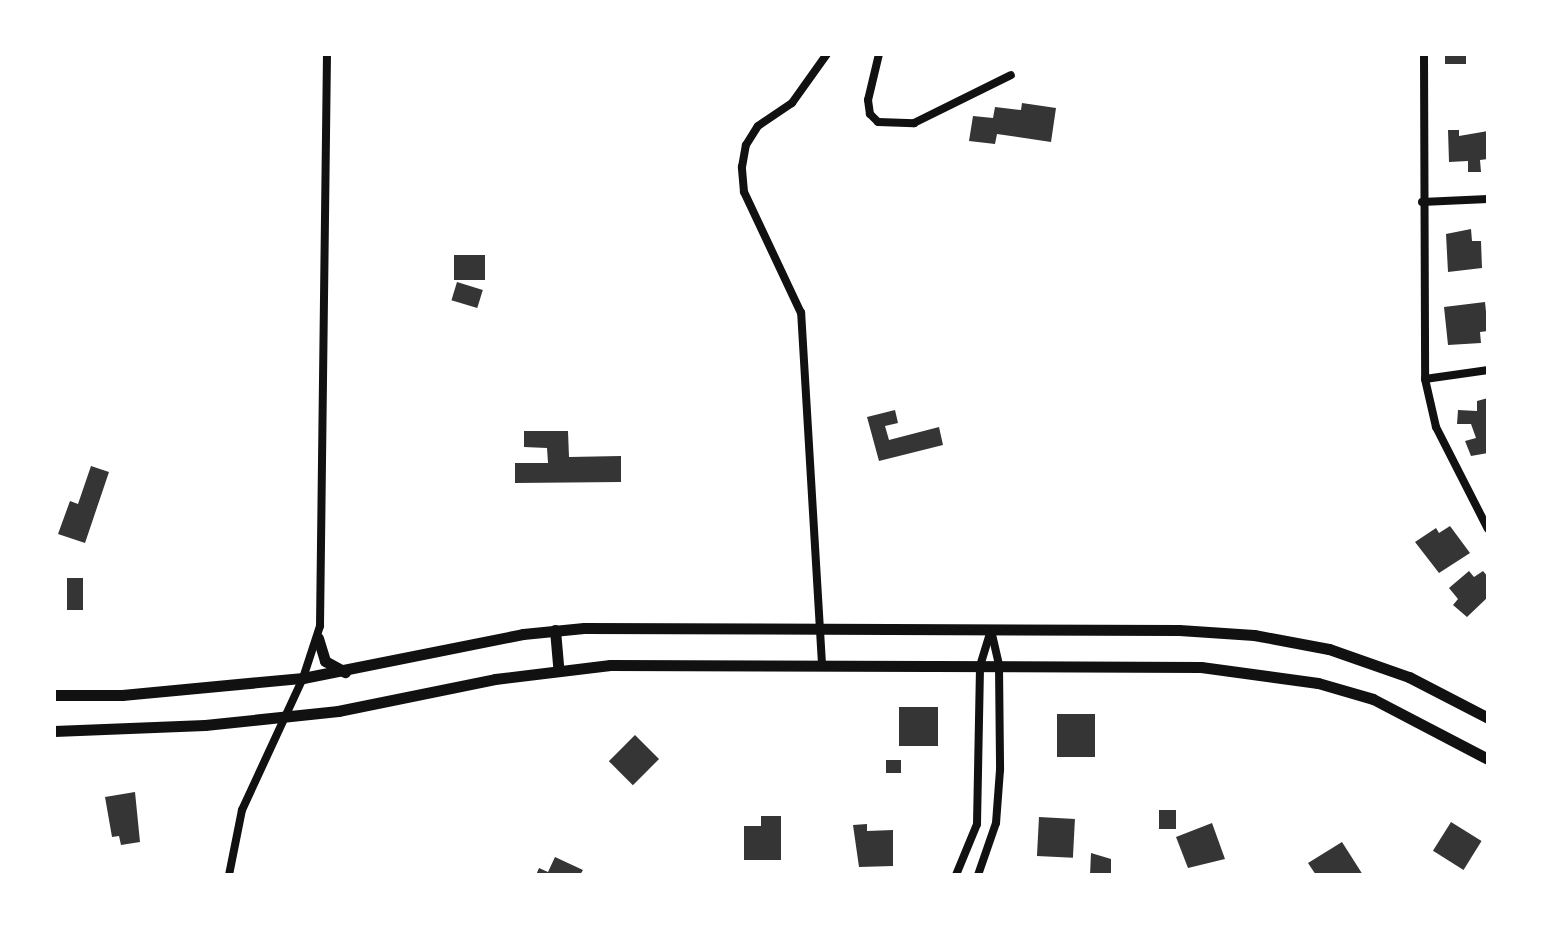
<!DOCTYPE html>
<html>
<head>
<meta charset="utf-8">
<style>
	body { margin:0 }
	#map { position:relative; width:1542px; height:929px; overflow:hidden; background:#fff; font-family:Cabin,sans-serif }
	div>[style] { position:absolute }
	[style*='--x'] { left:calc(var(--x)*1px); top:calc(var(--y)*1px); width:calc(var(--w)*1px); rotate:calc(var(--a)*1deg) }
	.building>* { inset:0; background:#353535; transform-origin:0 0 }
	.minor>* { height:8px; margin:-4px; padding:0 4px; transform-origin:4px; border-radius:4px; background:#111 }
	.secondary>* { height:11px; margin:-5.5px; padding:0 5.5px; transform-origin:5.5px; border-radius:5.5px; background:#111 }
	span { translate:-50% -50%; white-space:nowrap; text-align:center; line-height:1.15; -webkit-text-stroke:8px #fff; paint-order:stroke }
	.frame { position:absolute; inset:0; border:56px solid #fff; pointer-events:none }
</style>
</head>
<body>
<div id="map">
	<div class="building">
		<div style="left:1445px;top:54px;width:21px;height:10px"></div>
		<div style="clip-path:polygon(1022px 103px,1056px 108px,1051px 142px,997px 134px,995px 144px,969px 141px,973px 116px,993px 118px,995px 107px,1021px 110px)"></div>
		<div style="clip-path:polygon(1448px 130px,1459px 130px,1459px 136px,1488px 131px,1488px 159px,1480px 160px,1481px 172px,1468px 172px,1468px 161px,1449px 162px)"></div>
		<div style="clip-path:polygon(1471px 229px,1472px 241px,1481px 241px,1482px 268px,1448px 272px,1446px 234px)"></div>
		<div style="left:454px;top:255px;width:31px;height:25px"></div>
		<div style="left:457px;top:282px;width:27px;height:19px;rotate:17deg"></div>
		<div style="clip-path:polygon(1485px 302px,1488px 331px,1480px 332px,1481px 343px,1448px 345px,1444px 307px)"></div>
		<div style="clip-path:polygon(1488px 398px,1488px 453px,1471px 456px,1465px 441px,1476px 438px,1471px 424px,1457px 424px,1458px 410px,1477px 411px,1477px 401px)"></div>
		<div style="clip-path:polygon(895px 410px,898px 423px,885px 426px,889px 440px,939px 427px,943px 445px,879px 461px,867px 417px)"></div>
		<div style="clip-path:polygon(524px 431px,568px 431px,569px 457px,621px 456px,621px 482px,515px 483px,515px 463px,548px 463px,547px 448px,524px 447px)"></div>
		<div style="clip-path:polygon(91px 466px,109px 472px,85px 543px,58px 534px,70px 501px,78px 504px)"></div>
		<div style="clip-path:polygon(1450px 526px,1470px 553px,1439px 573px,1415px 542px,1436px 528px,1439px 533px)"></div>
		<div style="clip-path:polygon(1469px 571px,1474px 577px,1483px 571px,1488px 577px,1488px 597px,1467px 617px,1453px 605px,1458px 599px,1449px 588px)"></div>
		<div style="left:67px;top:578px;width:16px;height:32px"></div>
		<div style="left:899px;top:707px;width:39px;height:39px"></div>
		<div style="left:1057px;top:714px;width:38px;height:43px"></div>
		<div style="left:635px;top:735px;width:34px;height:37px;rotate:45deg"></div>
		<div style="left:886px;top:760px;width:15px;height:13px"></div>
		<div style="clip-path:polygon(135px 792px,140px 842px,121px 845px,119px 836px,112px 837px,105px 797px)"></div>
		<div style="left:1159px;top:810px;width:17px;height:19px"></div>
		<div style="clip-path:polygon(761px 816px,781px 816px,781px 860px,744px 860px,744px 826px,761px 826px)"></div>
		<div style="left:1039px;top:817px;width:36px;height:39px;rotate:3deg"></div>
		<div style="left:1451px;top:822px;width:36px;height:34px;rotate:32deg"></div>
		<div style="clip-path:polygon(1212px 823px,1225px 859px,1188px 868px,1176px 837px)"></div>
		<div style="clip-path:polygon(867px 824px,867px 831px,893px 830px,893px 866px,859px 867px,853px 825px)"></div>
		<div style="clip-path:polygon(1342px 842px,1363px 875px,1316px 875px,1308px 863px)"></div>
		<div style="clip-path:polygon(1091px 853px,1111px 859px,1111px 875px,1090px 875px)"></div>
		<div style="clip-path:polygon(555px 857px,583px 870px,580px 875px,536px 875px,539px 868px,548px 872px)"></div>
	</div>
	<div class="minor">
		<div style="--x:879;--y:54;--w:47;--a:103.4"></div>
		<div style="--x:868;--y:100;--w:14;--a:82"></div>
		<div style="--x:870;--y:114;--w:11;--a:45"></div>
		<div style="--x:878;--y:122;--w:36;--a:2"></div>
		<div style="--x:914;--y:123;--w:108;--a:-26.3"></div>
		<div style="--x:1424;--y:54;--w:325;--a:89.8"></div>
		<div style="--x:1425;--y:379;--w:49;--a:77.1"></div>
		<div style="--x:1436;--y:427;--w:114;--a:63"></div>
		<div style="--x:1422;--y:202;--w:66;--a:-2.6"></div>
		<div style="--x:1425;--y:379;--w:64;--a:-8.1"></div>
		<div style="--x:822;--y:664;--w:352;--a:-93.4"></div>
		<div style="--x:801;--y:313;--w:134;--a:-115.2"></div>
		<div style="--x:744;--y:192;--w:25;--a:-95"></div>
		<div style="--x:742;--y:167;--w:22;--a:-80"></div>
		<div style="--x:746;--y:145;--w:22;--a:-58"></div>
		<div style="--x:758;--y:126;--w:41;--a:-34.1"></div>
		<div style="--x:792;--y:103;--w:60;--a:-54.5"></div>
		<div style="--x:229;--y:875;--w:66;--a:-78.7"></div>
		<div style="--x:242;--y:810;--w:145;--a:-65.2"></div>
		<div style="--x:303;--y:678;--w:55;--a:-71.9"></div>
		<div style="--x:320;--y:626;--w:572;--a:-89.3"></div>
		<div style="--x:956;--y:875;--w:55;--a:-67.6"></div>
		<div style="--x:977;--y:824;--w:158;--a:-88.9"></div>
		<div style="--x:980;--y:666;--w:38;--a:-73"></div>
		<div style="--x:991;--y:630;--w:37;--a:77"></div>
		<div style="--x:999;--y:666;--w:104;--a:89.4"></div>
		<div style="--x:1000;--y:770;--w:53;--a:94.3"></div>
		<div style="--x:996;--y:823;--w:55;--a:109.1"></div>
	</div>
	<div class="secondary">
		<div style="--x:555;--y:630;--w:38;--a:85"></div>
		<div style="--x:318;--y:638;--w:24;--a:73"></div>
		<div style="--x:325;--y:661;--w:23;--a:29"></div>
		<div style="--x:54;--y:695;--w:68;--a:0"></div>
		<div style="--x:122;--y:695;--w:182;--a:-5.4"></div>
		<div style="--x:303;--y:678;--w:224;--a:-11.3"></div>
		<div style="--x:523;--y:634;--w:61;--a:-5.6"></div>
		<div style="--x:584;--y:628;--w:595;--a:0.19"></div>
		<div style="--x:1179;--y:630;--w:75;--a:3.8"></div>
		<div style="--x:1254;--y:635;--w:76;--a:10.6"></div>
		<div style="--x:1329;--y:649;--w:85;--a:19.3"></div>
		<div style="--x:1409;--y:677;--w:89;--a:27.4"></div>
		<div style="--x:54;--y:731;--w:151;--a:-2.3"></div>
		<div style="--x:205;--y:725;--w:134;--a:-6"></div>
		<div style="--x:338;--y:711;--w:160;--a:-11.5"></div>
		<div style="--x:495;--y:679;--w:116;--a:-6.9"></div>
		<div style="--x:610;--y:665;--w:591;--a:0.19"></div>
		<div style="--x:1201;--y:667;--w:118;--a:7.8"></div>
		<div style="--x:1318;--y:683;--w:57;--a:16.2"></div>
		<div style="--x:1373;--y:699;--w:130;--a:27.6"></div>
	</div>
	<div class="frame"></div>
</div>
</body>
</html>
